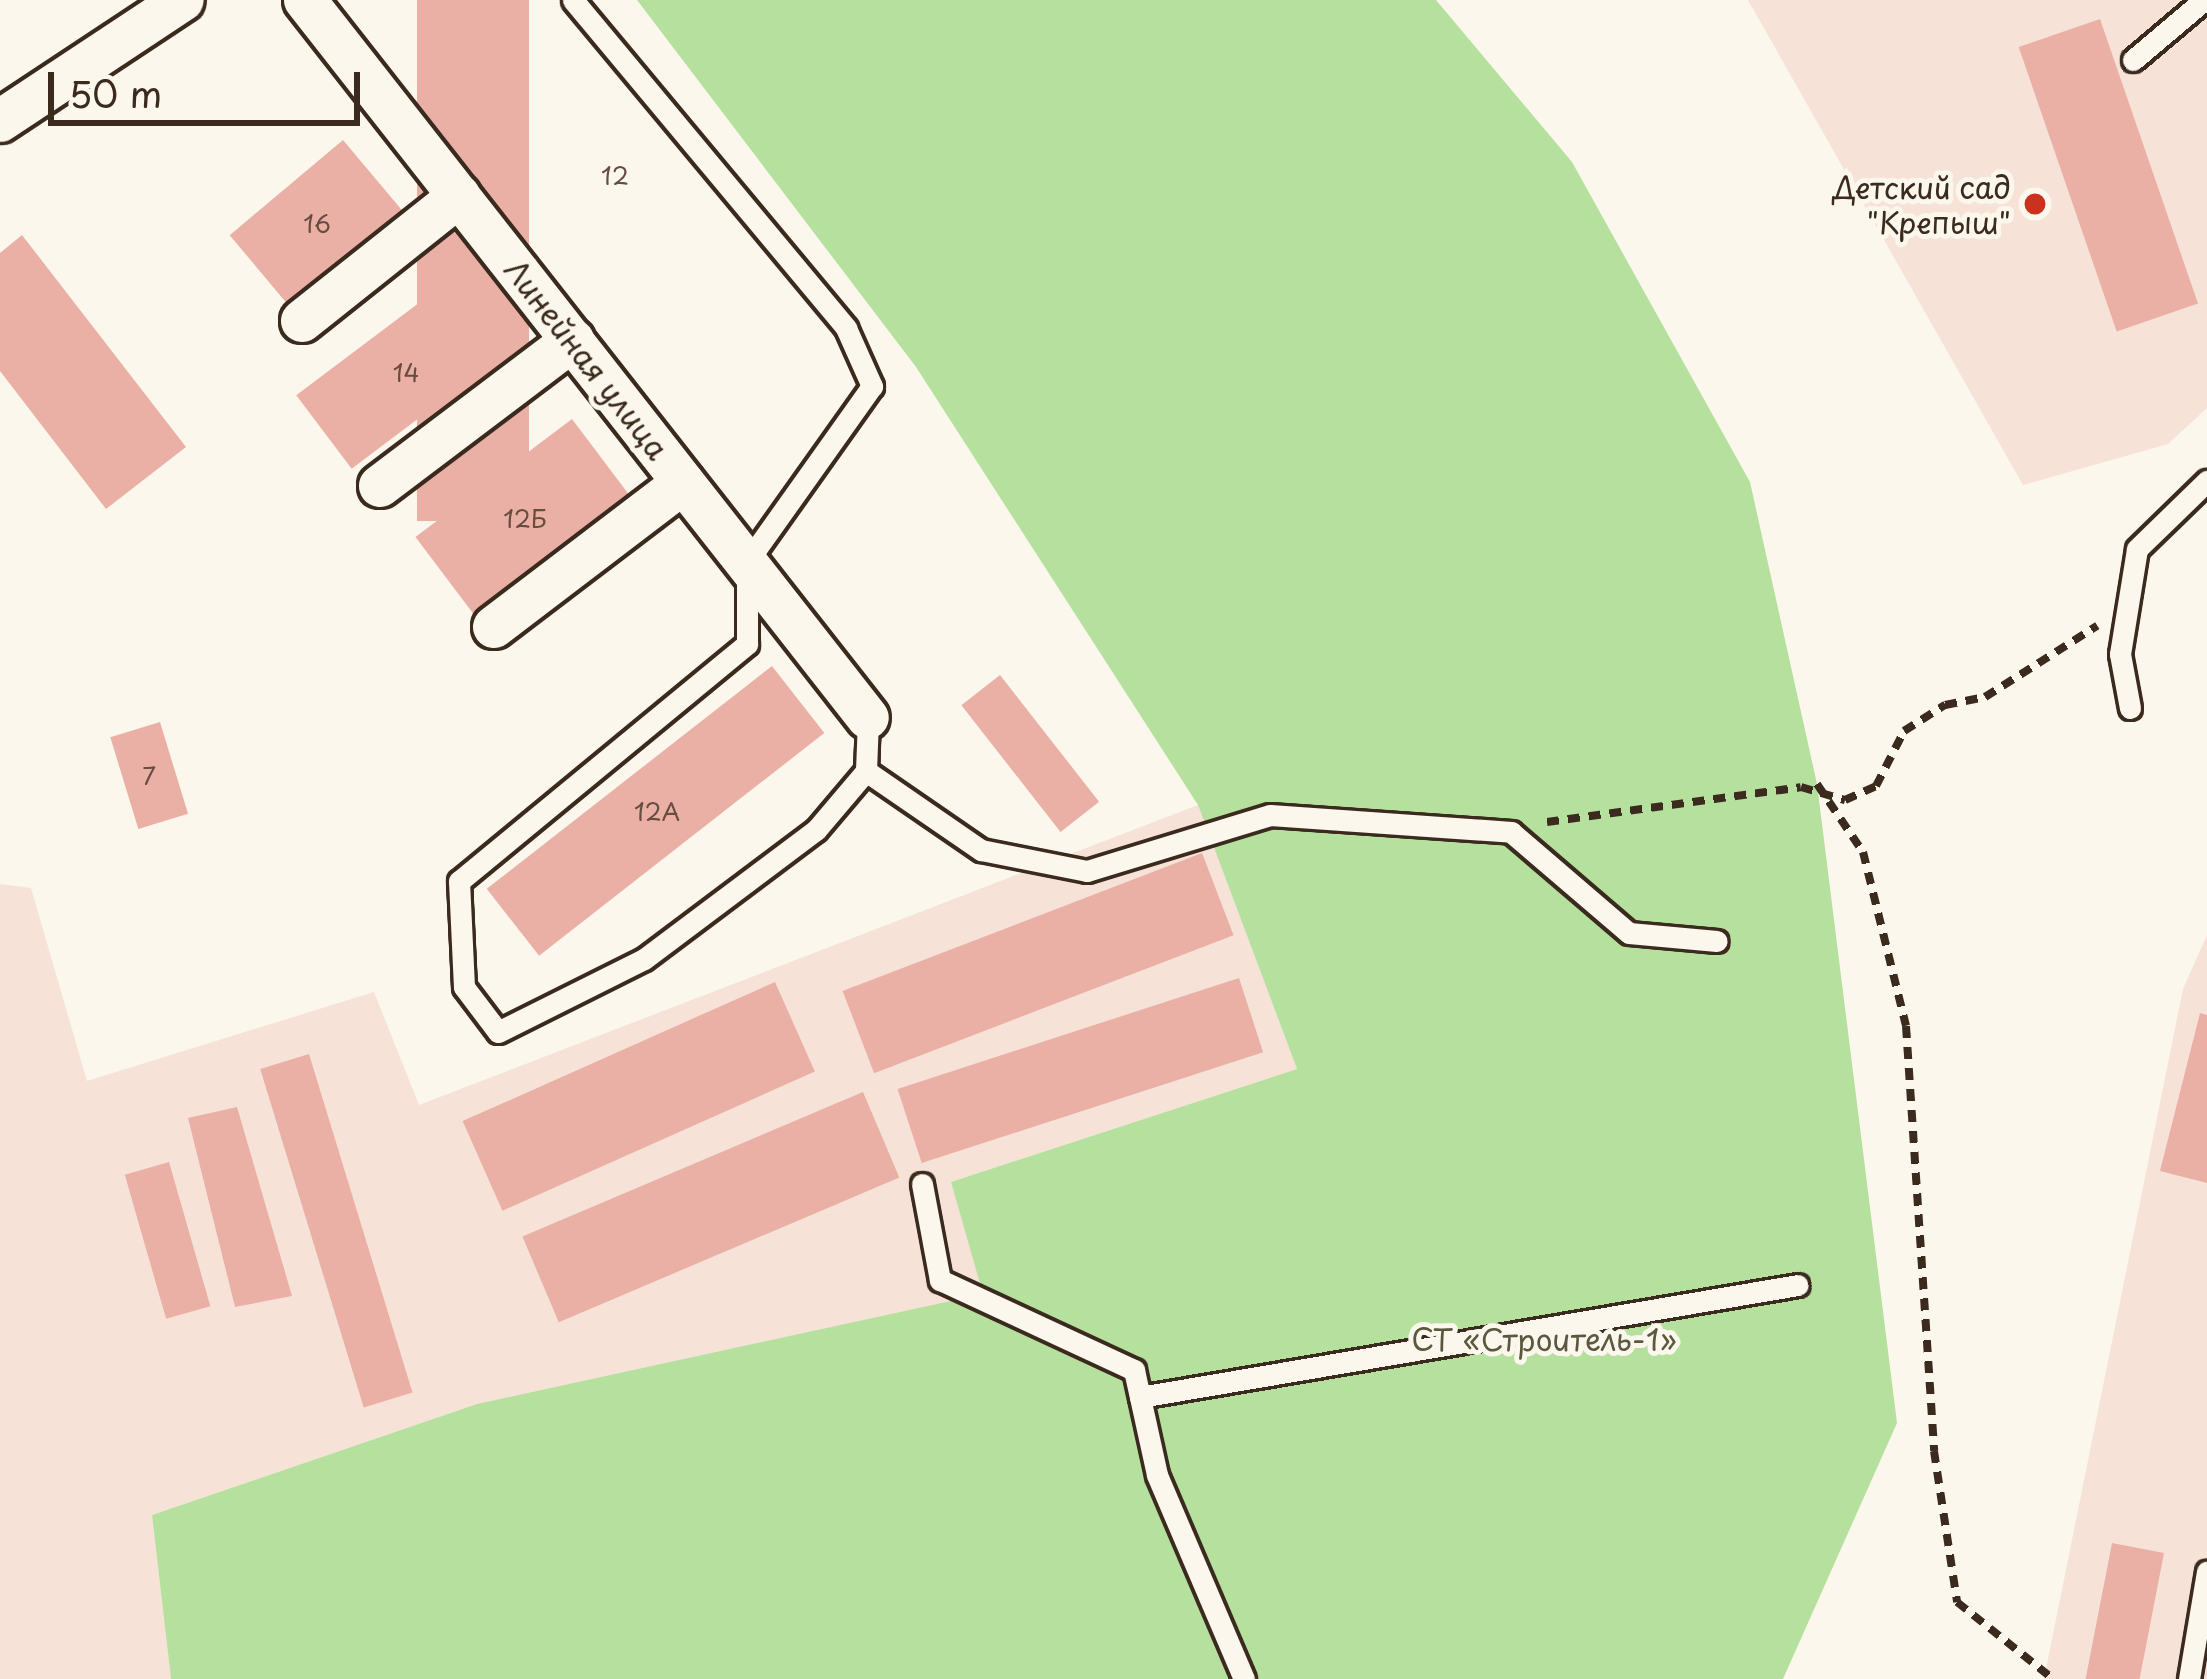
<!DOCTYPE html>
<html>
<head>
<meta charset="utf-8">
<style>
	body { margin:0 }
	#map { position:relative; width:2207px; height:1679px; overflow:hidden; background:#fbf7ec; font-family:"Playpen Sans",sans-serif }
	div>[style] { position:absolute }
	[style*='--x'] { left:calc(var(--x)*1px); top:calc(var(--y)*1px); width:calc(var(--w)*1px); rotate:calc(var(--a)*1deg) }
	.built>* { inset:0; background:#f6e2d7 }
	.green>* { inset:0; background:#b5e09e }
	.building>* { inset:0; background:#eab0a5; transform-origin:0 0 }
	.path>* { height:8px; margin-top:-4px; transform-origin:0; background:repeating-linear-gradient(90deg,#3b2a1e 0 12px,transparent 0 21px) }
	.roads { filter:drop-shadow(3px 0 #3b2a1e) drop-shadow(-3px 0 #3b2a1e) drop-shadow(0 3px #3b2a1e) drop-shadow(0 -3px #3b2a1e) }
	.lane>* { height:21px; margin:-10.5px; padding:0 10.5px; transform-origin:10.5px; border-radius:10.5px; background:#fbf7ec }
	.street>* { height:42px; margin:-21px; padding:0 21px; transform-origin:21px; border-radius:21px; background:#fbf7ec }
	.dots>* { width:33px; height:33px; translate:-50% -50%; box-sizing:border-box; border:6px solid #fbf7ec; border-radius:50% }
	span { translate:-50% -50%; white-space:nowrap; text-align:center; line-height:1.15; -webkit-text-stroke:10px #fbf7ec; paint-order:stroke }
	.number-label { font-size:24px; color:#674c40 }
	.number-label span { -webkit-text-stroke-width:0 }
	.poi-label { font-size:30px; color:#3b2a1e }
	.right { translate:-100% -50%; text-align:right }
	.street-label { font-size:30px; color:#3b2a1e }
	.park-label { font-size:30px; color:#5a583e }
	.scale { position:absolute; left:48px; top:72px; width:312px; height:54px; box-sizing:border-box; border:6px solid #3b2a1e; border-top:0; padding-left:15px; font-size:36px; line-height:42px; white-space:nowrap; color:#3b2a1e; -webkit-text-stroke:9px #fbf7ec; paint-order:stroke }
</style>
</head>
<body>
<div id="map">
	<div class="built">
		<div style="clip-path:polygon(1748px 0,2207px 0,2207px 408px,2168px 444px,2023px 485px)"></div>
		<div style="clip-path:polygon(1198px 805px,1297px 1069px,951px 1182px,984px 1294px,477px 1404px,152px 1515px,171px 1679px,0 1679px,0 884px,31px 888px,87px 1081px,374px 992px,419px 1105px)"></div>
		<div style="clip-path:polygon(2207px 935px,2207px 1679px,2044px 1679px,2183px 989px)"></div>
	</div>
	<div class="green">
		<div style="clip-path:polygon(637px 0,1436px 0,1572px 162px,1750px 482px,1817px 784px,1897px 1423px,1783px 1679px,171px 1679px,152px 1515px,477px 1404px,983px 1294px,951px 1182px,1297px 1069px,1198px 805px,916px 367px)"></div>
	</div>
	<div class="building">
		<div style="left:417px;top:0;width:112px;height:521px"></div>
		<div style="left:2100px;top:19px;width:301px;height:86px;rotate:71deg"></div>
		<div style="left:343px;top:140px;width:98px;height:148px;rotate:50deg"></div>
		<div style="clip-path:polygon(22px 235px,186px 447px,106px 509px,0 371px,0 253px)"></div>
		<div style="left:456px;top:275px;width:92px;height:200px;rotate:53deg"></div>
		<div style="left:572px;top:419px;width:103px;height:196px;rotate:53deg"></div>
		<div style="left:772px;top:666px;width:85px;height:362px;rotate:52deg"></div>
		<div style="left:1000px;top:675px;width:161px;height:49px;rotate:52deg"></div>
		<div style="left:160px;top:722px;width:96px;height:52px;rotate:73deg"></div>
		<div style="left:1202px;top:853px;width:88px;height:385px;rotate:69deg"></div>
		<div style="left:1239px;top:978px;width:78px;height:359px;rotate:72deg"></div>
		<div style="left:775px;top:982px;width:98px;height:342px;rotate:66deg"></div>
		<div style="clip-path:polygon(2200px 1013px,2207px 1015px,2207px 1183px,2160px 1171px)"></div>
		<div style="left:309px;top:1054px;width:354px;height:51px;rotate:73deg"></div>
		<div style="left:863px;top:1092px;width:93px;height:370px;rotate:67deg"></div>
		<div style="clip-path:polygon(237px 1107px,292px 1296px,235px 1307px,188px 1118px)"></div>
		<div style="left:169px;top:1162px;width:150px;height:46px;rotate:74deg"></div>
		<div style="left:2112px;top:1543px;width:53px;height:139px;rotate:11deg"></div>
	</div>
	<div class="path">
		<div style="--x:1817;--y:784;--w:82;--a:55.9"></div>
		<div style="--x:1863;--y:852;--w:179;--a:76.1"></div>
		<div style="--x:1906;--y:1026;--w:426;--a:86.2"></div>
		<div style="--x:1934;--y:1451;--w:153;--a:81.3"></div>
		<div style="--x:1957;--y:1602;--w:123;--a:38.7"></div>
		<div style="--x:1547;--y:822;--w:256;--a:-7.8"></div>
		<div style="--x:1801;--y:787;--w:46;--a:16.5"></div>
		<div style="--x:1845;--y:800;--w:34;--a:-24"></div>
		<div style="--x:1876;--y:786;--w:62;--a:-63"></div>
		<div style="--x:1904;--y:731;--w:49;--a:-32.4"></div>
		<div style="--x:1945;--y:705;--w:41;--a:-11.3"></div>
		<div style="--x:1985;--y:697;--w:133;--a:-32.4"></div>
	</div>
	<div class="roads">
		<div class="lane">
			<div style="--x:573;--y:0;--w:427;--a:50.2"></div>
			<div style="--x:846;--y:328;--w:64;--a:65.9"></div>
			<div style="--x:872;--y:386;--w:216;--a:125.4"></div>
			<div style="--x:747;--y:562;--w:82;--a:90"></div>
			<div style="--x:747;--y:644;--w:373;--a:140.5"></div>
			<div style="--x:459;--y:881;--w:106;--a:87.3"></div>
			<div style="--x:464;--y:987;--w:56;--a:52.9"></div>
			<div style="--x:498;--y:1032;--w:163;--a:-26.6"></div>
			<div style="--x:644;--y:959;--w:215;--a:-36.9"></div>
			<div style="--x:816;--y:830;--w:77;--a:-49.7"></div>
			<div style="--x:866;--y:771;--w:53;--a:-87.8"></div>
			<div style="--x:2133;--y:60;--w:93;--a:-40.2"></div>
			<div style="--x:2130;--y:708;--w:55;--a:-100.5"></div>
			<div style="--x:2120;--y:654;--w:106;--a:-80.8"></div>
			<div style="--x:2137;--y:549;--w:98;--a:-44.2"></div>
			<div style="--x:866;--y:771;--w:140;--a:34.5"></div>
			<div style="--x:981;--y:850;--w:108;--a:11.2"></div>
			<div style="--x:1087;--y:871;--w:191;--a:-17"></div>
			<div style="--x:1270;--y:815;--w:242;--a:4"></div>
			<div style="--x:1511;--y:832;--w:155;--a:40.6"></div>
			<div style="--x:1629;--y:933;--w:88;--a:5.2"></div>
			<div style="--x:922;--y:1184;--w:98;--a:79.4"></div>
			<div style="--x:940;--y:1280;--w:214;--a:24.9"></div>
			<div style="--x:1134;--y:1370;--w:107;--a:77.6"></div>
			<div style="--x:1157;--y:1475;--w:222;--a:66.9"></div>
			<div style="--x:1140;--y:1397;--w:667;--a:-9.66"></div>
			<div style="--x:2189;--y:1679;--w:109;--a:-80.5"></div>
		</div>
		<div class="street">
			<div style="--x:305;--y:0;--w:912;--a:51.9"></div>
			<div style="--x:0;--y:121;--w:219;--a:-33.5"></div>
			<div style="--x:302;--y:321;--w:201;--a:-38.5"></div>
			<div style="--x:380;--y:486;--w:242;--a:-37.1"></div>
			<div style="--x:494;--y:627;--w:238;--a:-37.3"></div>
		</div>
	</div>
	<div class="dots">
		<div style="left:2035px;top:204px;background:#c8321e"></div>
	</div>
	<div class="number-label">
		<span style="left:615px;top:176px">12</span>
		<span style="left:317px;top:224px">16</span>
		<span style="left:406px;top:373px">14</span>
		<span style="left:525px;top:519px">12Б</span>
		<span style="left:149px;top:776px">7</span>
		<span style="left:657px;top:812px">12А</span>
	</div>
	<div class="poi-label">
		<span class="right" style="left:2011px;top:204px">Детский сад<br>"Крепыш"</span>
	</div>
	<div class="street-label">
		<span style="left:587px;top:359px;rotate:52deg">Линейная улица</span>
	</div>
	<div class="park-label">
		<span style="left:1544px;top:1339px">СТ «Строитель-1»</span>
	</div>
	<div class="scale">50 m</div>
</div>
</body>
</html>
